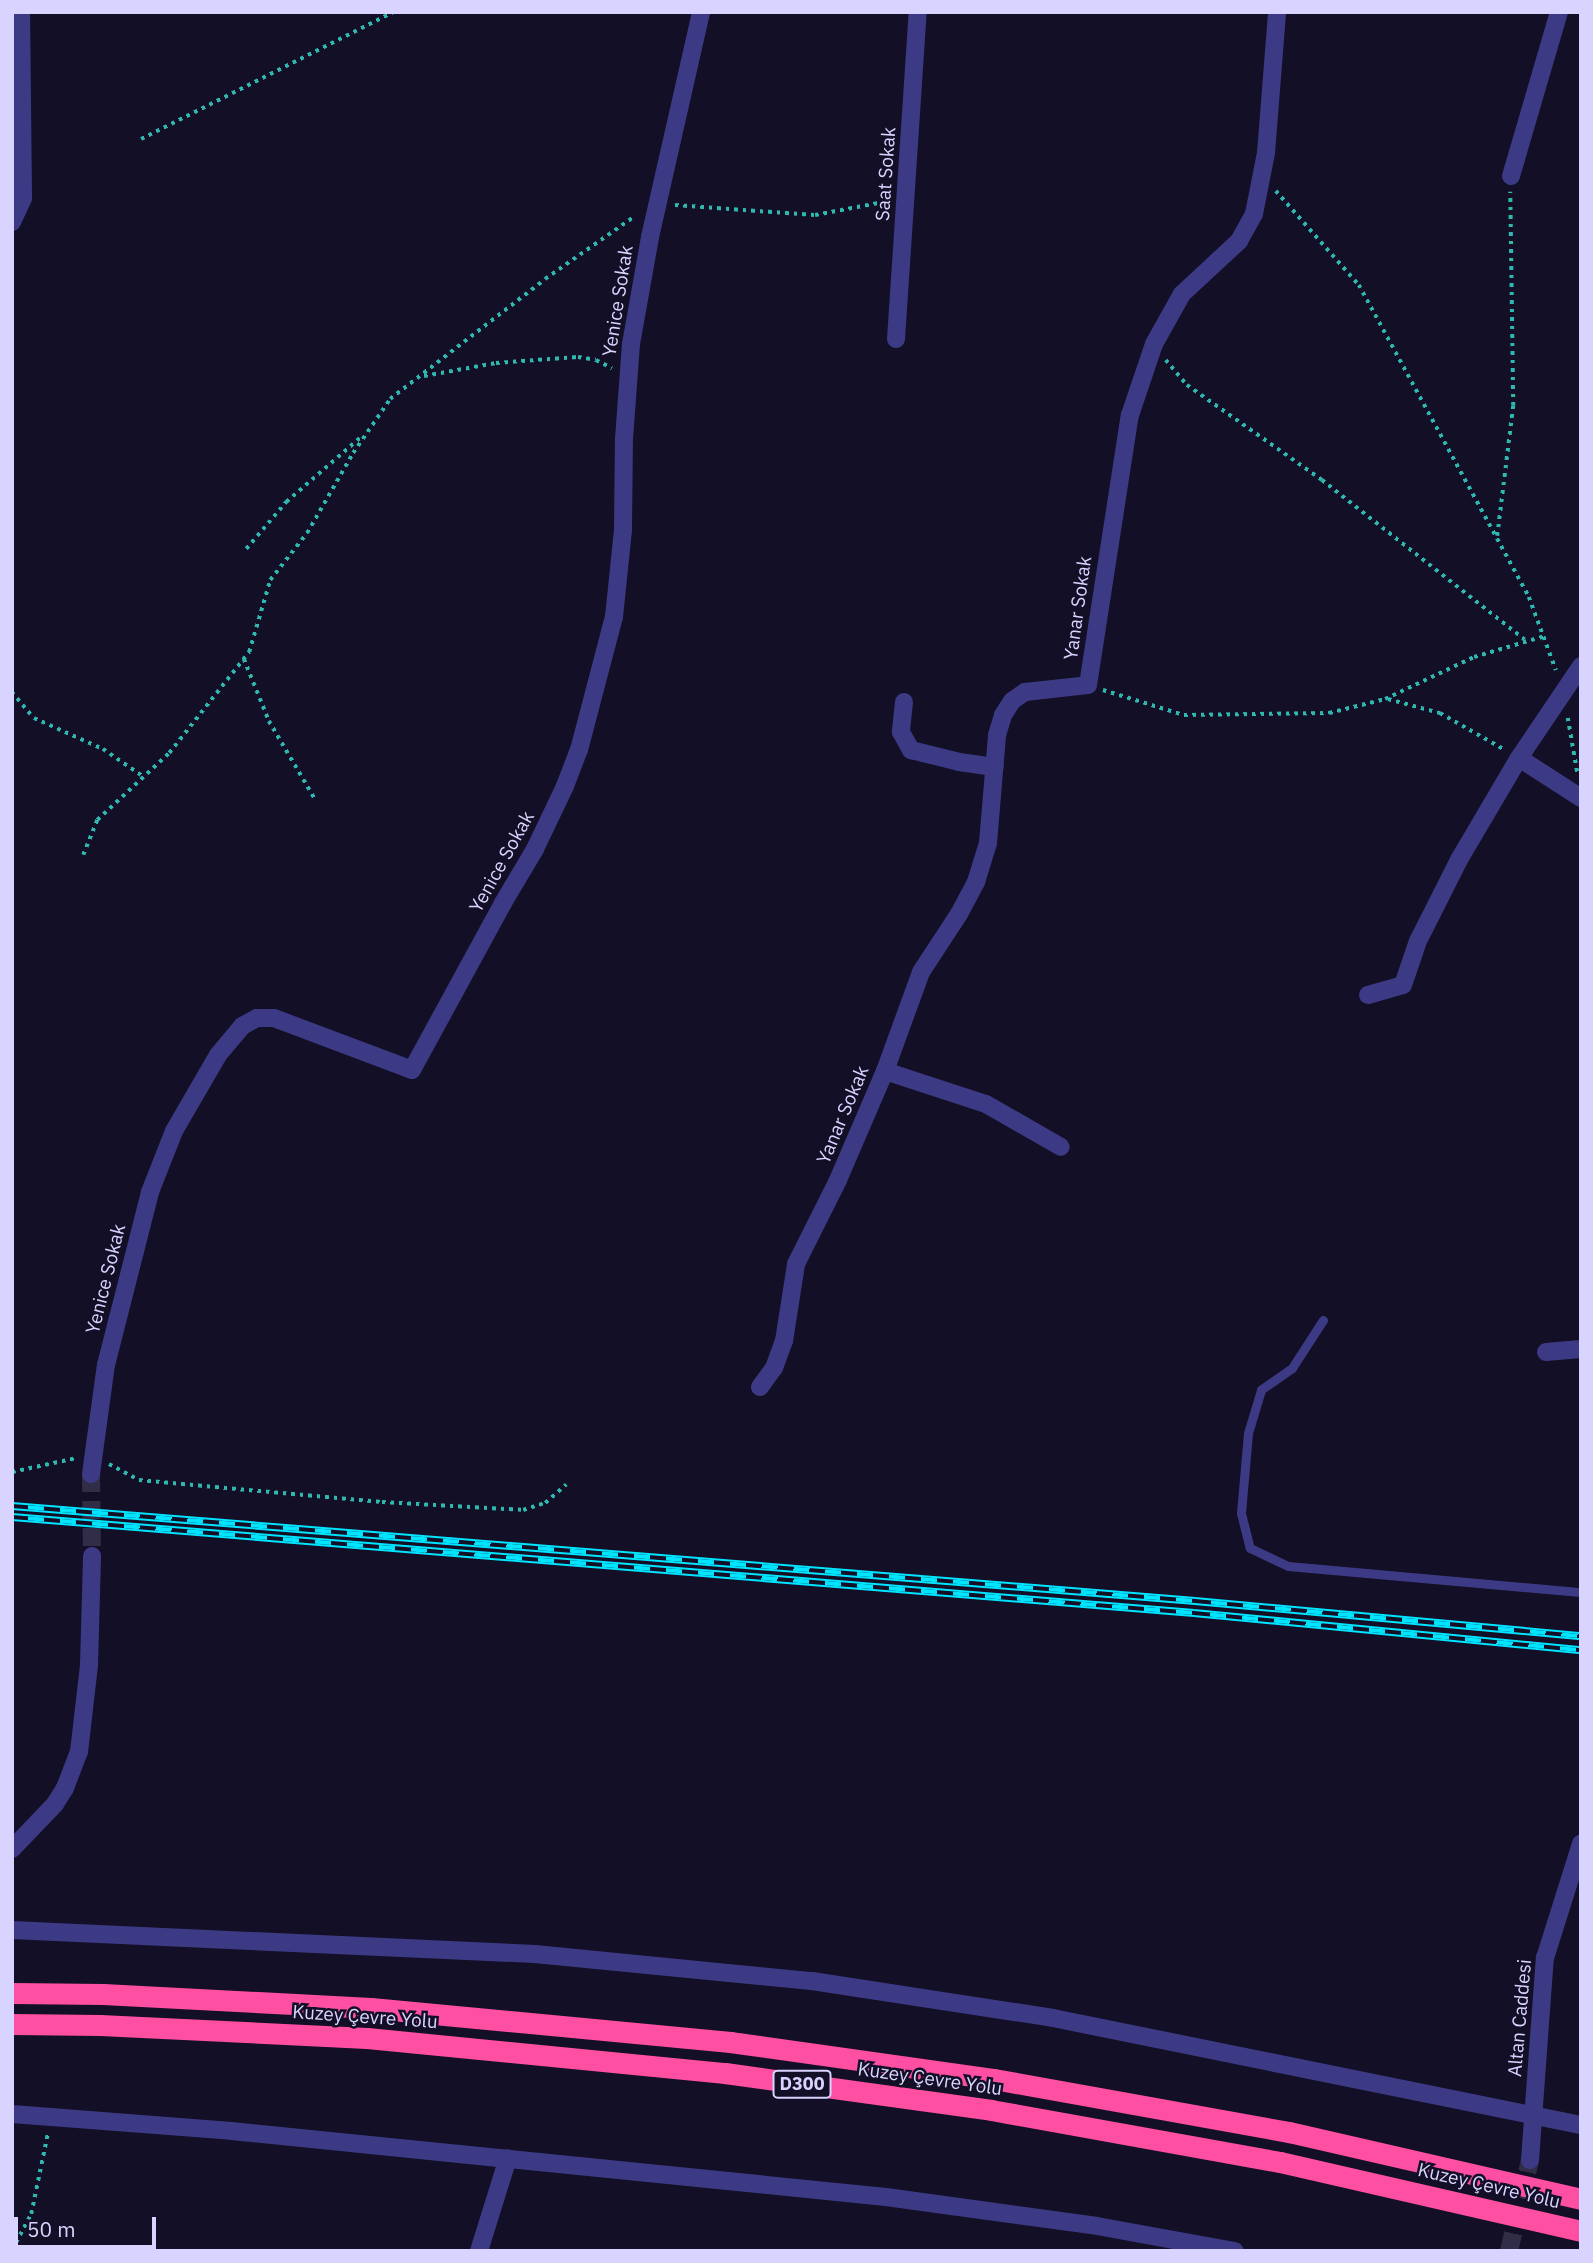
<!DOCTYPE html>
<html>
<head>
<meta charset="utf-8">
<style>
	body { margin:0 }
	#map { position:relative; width:1593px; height:2263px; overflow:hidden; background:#130f26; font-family:"IBM Plex Sans",sans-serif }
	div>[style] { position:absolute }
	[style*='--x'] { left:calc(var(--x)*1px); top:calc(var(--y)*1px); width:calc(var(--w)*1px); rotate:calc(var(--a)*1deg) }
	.street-tunnel>* { height:18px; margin-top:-9px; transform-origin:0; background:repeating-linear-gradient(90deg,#312d47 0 18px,transparent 0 27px) }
	.secondary-tunnel>* { height:18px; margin-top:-9px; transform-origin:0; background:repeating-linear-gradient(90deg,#312d47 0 18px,transparent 0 27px) }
	.path>* { height:3.5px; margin-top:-1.75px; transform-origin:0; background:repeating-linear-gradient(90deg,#2fb8b0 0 3.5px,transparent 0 8.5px) }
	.lane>* { height:9px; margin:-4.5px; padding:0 4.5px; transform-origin:4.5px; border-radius:4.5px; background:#3d3a85 }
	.street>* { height:18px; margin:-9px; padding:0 9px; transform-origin:9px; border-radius:9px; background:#3d3a85 }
	.highway>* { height:21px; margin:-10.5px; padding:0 10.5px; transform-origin:10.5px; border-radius:10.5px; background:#ff4fa3 }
	.rail>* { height:8px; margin-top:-4px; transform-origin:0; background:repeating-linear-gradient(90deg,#130f26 0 16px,#00e5ff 0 32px); box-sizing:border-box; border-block:2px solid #00e5ff }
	span { translate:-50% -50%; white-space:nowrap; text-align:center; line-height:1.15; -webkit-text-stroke:5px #130f26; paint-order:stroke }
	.shield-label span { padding:2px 5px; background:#130f26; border:2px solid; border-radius:5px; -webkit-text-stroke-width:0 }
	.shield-label { font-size:18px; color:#d9d4ff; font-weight:700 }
	.street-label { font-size:19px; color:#d9d4ff }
	.frame { position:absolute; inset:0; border:14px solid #d9d4ff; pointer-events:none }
	.scale { position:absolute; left:14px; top:2217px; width:142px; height:32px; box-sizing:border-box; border:4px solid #d9d4ff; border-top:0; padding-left:9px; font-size:21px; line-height:24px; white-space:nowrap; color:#d9d4ff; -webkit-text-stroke:5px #130f26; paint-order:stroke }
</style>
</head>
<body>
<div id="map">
	<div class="street-tunnel">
		<div style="--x:91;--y:1474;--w:82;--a:89.3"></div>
	</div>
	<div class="secondary-tunnel">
		<div style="--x:1509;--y:2251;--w:93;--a:-77"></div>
	</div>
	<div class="path">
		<div style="--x:141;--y:139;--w:283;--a:-26.7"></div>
		<div style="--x:1276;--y:191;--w:125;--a:48.6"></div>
		<div style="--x:1359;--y:285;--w:355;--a:61.4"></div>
		<div style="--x:1529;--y:597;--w:78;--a:69.7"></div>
		<div style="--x:675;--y:205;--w:140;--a:4.1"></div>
		<div style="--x:815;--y:215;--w:75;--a:-10.7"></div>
		<div style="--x:1166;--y:360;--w:33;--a:50"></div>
		<div style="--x:1187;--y:385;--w:165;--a:35.1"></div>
		<div style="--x:1322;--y:480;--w:258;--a:38.2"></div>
		<div style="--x:424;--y:376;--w:73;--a:-10.2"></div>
		<div style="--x:496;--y:363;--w:82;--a:-4.2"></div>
		<div style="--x:578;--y:357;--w:18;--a:9"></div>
		<div style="--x:596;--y:360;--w:18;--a:27"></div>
		<div style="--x:1497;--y:536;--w:131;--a:-83"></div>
		<div style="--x:1513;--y:406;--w:214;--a:-90.8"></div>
		<div style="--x:246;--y:549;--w:62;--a:-49.6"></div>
		<div style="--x:286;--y:502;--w:101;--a:-41"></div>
		<div style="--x:244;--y:659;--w:67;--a:68"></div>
		<div style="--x:269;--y:721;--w:91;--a:59.5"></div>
		<div style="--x:1103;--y:690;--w:85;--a:17.2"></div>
		<div style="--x:1184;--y:715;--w:145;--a:-0.8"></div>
		<div style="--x:1329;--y:713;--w:58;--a:-14"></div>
		<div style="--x:1385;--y:699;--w:98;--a:-25.3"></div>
		<div style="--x:1474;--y:657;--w:74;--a:-16.5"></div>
		<div style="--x:12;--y:692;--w:34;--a:50"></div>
		<div style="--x:34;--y:718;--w:76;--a:24.2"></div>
		<div style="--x:103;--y:749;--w:50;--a:34.3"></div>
		<div style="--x:1388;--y:699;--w:54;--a:15.1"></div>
		<div style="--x:1440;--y:713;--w:75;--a:29.6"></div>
		<div style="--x:1568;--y:718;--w:59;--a:80.2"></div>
		<div style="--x:83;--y:855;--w:38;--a:-68"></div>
		<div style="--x:97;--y:820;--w:98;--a:-42.9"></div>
		<div style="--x:169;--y:753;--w:129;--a:-51.6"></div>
		<div style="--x:249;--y:652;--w:75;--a:-73.7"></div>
		<div style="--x:270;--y:580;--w:60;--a:-51.8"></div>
		<div style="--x:307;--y:533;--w:92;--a:-60.1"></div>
		<div style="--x:353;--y:453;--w:65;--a:-55.6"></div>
		<div style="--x:390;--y:399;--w:196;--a:-37.7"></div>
		<div style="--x:545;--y:279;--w:110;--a:-35"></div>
		<div style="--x:109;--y:1464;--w:34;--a:28"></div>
		<div style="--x:139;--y:1480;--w:244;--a:5.2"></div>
		<div style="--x:382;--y:1502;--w:141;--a:3.2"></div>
		<div style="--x:523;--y:1510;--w:23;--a:-18"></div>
		<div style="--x:545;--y:1503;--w:28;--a:-41"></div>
		<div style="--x:12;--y:1472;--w:66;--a:-12.2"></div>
		<div style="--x:12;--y:2250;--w:41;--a:-62.2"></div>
		<div style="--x:31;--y:2214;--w:84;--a:-78.3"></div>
	</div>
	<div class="lane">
		<div style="--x:1323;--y:1320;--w:57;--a:122.9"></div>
		<div style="--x:1292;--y:1368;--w:38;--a:145"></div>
		<div style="--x:1261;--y:1390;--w:45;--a:106.8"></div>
		<div style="--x:1248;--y:1433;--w:80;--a:95"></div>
		<div style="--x:1241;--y:1513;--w:36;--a:76"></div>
		<div style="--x:1250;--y:1548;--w:42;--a:25.3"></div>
		<div style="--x:1288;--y:1566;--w:294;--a:5.1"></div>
	</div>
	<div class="street">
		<div style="--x:1511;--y:176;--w:171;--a:-73.7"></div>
		<div style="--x:12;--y:222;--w:26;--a:-65"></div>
		<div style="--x:23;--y:198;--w:186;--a:-90.6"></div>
		<div style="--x:896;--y:339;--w:328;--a:-86.2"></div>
		<div style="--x:904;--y:702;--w:30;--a:96"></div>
		<div style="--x:901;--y:732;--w:21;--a:61"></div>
		<div style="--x:911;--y:750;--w:49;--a:14"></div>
		<div style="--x:959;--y:762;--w:36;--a:8"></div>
		<div style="--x:1519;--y:758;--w:74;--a:32.8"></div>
		<div style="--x:1368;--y:995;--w:36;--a:-16"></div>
		<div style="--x:1403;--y:985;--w:46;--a:-71.2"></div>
		<div style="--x:1418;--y:941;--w:93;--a:-63.2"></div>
		<div style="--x:1460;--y:858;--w:116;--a:-59.5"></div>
		<div style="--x:1519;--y:758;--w:111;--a:-56"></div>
		<div style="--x:885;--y:1071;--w:106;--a:18.1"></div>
		<div style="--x:986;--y:1104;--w:86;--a:29.8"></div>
		<div style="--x:1546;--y:1352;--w:35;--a:-5"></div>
		<div style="--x:760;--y:1387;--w:24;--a:-54"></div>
		<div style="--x:774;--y:1368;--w:29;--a:-70"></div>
		<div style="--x:784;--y:1341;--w:78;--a:-81.1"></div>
		<div style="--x:796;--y:1264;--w:94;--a:-63.4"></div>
		<div style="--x:838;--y:1180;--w:119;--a:-66.7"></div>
		<div style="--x:885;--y:1071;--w:105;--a:-70"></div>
		<div style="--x:921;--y:972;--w:69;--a:-56.8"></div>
		<div style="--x:959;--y:914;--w:36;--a:-62"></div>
		<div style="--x:976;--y:882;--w:41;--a:-72.9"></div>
		<div style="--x:988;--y:843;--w:108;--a:-85.2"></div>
		<div style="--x:997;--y:735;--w:21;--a:-73"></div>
		<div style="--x:1003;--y:715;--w:17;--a:-57"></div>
		<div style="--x:1012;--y:701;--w:16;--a:-35"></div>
		<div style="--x:1025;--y:692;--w:63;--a:-6.3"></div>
		<div style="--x:1088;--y:685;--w:273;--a:-81.2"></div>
		<div style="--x:1130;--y:415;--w:75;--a:-71.3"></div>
		<div style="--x:1154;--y:344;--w:57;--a:-60.8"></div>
		<div style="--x:1182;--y:294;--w:78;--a:-42.9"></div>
		<div style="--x:1239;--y:241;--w:31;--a:-61"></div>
		<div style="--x:1254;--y:214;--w:62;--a:-78.9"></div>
		<div style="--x:1266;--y:153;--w:141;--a:-85.5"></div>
		<div style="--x:91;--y:1474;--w:110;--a:-82.2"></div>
		<div style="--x:106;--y:1365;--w:179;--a:-75.7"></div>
		<div style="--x:150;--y:1192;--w:66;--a:-68.5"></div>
		<div style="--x:174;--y:1131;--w:88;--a:-59.9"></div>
		<div style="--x:218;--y:1055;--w:38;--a:-50"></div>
		<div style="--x:242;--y:1026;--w:17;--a:-28"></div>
		<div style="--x:257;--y:1018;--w:17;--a:0"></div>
		<div style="--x:274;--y:1018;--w:147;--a:20.6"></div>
		<div style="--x:412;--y:1070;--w:190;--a:-61.4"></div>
		<div style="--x:503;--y:903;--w:63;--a:-59.3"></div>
		<div style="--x:535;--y:849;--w:70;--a:-64.5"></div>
		<div style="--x:565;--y:786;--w:39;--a:-69"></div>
		<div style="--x:579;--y:750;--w:138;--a:-75.3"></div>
		<div style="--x:614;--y:617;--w:87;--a:-84.1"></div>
		<div style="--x:623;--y:530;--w:91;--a:-89.4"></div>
		<div style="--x:624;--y:439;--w:95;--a:-85.8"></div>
		<div style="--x:631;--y:344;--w:109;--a:-79.9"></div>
		<div style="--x:650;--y:237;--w:231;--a:-77.2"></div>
		<div style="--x:12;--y:1849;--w:62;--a:-46.3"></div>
		<div style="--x:55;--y:1804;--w:19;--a:-58"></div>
		<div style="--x:65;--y:1788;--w:39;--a:-69"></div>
		<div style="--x:79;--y:1752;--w:88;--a:-83.4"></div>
		<div style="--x:89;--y:1665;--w:109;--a:-88.4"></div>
		<div style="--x:12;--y:1930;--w:524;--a:2.63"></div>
		<div style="--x:535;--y:1954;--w:278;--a:5.6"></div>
		<div style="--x:812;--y:1981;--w:244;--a:8.7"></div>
		<div style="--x:1053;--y:2018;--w:539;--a:11.46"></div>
		<div style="--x:12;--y:2114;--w:220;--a:4.4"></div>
		<div style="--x:231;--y:2131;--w:658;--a:5.75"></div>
		<div style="--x:886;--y:2197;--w:213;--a:7.8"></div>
		<div style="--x:1097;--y:2226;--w:140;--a:10.3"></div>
		<div style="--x:1530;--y:2160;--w:203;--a:-85.8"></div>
		<div style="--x:1545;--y:1958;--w:120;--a:-72.5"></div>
		<div style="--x:479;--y:2251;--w:97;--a:-72.7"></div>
	</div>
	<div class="highway">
		<div style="--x:12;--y:1993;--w:91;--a:0.6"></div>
		<div style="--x:103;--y:1994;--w:268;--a:3"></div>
		<div style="--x:371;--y:2008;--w:361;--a:5.4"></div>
		<div style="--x:730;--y:2042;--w:267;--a:8"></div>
		<div style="--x:994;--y:2079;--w:300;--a:10.2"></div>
		<div style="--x:1289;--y:2132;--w:300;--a:12.9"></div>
		<div style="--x:12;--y:2024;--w:88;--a:0.7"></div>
		<div style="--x:100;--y:2025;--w:267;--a:2.8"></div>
		<div style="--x:367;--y:2038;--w:360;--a:5.6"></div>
		<div style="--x:725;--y:2073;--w:269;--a:7.9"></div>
		<div style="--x:991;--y:2110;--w:294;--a:10.2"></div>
		<div style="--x:1280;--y:2162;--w:309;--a:12.9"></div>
	</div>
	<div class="rail">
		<div style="--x:12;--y:1506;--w:1187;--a:4.59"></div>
		<div style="--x:1195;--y:1601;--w:388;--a:5.2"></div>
		<div style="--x:12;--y:1517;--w:1186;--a:4.64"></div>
		<div style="--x:1194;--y:1613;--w:389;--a:5.5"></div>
	</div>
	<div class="shield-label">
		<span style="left:802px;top:2084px">D300</span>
	</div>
	<div class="street-label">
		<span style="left:886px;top:174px;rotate:-86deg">Saat Sokak</span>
		<span style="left:618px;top:301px;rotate:-81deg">Yenice Sokak</span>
		<span style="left:1078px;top:608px;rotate:-82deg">Yanar Sokak</span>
		<span style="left:502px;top:862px;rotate:-61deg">Yenice Sokak</span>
		<span style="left:843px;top:1115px;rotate:-67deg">Yanar Sokak</span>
		<span style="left:106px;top:1279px;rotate:-76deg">Yenice Sokak</span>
		<span style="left:365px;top:2017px;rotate:4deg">Kuzey Çevre Yolu</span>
		<span style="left:1520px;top:2018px;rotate:-85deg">Altan Caddesi</span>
		<span style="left:930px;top:2079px;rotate:8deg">Kuzey Çevre Yolu</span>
		<span style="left:1489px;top:2186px;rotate:13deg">Kuzey Çevre Yolu</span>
	</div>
	<div class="frame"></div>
	<div class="scale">50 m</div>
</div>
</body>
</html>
